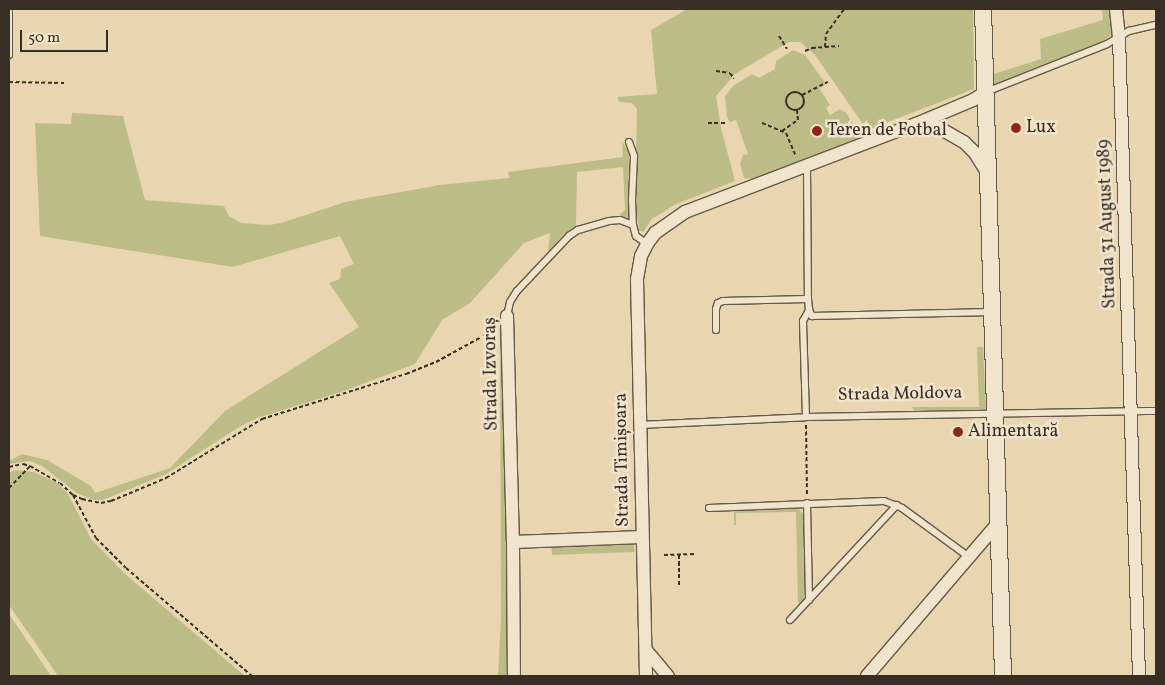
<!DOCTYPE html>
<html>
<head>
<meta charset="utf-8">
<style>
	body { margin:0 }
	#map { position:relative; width:1165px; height:685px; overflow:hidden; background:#e9d6b0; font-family:Vollkorn,serif }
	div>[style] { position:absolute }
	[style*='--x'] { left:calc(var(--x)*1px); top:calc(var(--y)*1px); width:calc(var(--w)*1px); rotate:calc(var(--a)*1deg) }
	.green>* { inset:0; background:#bcbc87 }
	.path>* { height:2px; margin-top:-1px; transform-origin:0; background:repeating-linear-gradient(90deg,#372f25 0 4px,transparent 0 6.5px) }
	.path>.ring { margin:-1px; padding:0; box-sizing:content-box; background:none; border:2px solid #372f25; border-radius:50% }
	.roads { filter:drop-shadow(1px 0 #645948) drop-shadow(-1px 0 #645948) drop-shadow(0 1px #645948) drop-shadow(0 -1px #645948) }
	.service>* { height:6px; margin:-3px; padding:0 3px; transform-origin:3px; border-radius:3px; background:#f1e4cc }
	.minor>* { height:12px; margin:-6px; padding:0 6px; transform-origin:6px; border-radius:6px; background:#f1e4cc }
	.tertiary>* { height:16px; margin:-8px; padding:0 8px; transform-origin:8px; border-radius:8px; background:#f1e4cc }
	.dots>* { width:14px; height:14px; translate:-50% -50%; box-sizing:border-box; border:2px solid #f1e4cc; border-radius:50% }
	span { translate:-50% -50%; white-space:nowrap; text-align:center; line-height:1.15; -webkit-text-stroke:5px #f1e4cc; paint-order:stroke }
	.poi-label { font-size:18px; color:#372f25 }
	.left { translate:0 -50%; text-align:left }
	.street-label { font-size:18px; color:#372f25 }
	.frame { position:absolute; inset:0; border:10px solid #372f25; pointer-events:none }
	.scale { position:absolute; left:20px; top:30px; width:88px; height:22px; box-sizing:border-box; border:2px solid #372f25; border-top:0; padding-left:6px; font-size:15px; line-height:18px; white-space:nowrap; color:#372f25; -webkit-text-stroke:4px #f1e4cc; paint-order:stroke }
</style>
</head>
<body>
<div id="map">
	<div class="green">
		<div style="clip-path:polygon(687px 9px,973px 9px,974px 89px,867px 130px,815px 55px,800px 42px,789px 42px,735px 74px,716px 96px,721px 128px,735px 181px,676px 204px,652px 219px,643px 232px,639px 230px,635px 199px,637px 109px,632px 103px,619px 102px,617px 97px,657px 94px,651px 30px)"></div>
		<div style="clip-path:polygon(1102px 9px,1110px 9px,1112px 18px,1111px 35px,1102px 42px,992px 86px,991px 75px,1041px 59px,1040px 39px,1103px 20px)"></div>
		<div style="clip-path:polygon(793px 50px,805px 55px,826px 84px,819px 88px,830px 105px,826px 108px,830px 115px,840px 109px,846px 113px,858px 131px,859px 136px,857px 140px,753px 179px,744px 178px,740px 164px,743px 155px,748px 154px,736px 120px,730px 122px,727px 117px,725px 96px,733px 86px,752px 74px,759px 78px,775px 69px,776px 61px)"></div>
		<div style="clip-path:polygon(72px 113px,123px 116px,145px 200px,224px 206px,229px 216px,241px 223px,269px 225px,281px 223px,345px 202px,440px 185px,509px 178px,508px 172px,623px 157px,622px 142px,629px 152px,628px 219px,619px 215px,625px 210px,623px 167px,577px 172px,576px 226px,564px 234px,548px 252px,550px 233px,524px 243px,470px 303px,442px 320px,415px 364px,344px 391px,257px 418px,236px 429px,166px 474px,103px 500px,93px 500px,77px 493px,42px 466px,30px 461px,9px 464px,9px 461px,22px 454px,47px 460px,91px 486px,95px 493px,170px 468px,225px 411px,359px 327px,329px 283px,340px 279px,341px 269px,354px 264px,340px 236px,233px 267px,40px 236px,35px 123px,71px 124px)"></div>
		<div style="clip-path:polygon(504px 327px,510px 676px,498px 676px,501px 618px,500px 330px)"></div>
		<div style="clip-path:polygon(977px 347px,983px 347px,986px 410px,915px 412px,912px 407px,979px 407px)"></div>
		<div style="clip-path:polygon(15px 470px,34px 472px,59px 484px,68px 494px,91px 539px,125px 574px,245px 676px,58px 676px,9px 605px,9px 473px)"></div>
		<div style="clip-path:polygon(798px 508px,803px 514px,807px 592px,802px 602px,798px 603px,796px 512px,736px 513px,736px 525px,734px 525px,734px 511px)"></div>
		<div style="clip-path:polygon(633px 543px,635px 552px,552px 555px,551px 544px)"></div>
		<div style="clip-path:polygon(9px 614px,51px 676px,12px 676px,9px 672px)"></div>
	</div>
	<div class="path">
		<div style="--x:779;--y:36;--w:15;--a:58"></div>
		<div style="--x:825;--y:47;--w:13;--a:-86"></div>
		<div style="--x:826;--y:34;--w:31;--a:-54"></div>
		<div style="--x:805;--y:51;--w:8;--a:-23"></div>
		<div style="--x:812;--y:48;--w:27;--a:-4"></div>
		<div style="--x:716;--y:71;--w:14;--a:8"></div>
		<div style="--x:730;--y:73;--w:7;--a:56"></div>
		<div style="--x:9;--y:82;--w:55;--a:1"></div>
		<div class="ring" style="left:786px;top:92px;width:16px;height:16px"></div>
		<div style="--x:802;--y:95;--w:29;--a:-27"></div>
		<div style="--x:708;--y:123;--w:18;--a:0"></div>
		<div style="--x:762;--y:123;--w:26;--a:23"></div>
		<div style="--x:786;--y:133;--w:26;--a:67"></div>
		<div style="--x:782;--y:131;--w:19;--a:-35"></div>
		<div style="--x:798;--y:120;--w:10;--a:-96"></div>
		<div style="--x:806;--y:425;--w:70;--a:89.2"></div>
		<div style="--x:9;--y:467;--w:14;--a:-12"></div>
		<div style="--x:23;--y:464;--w:7;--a:16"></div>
		<div style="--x:30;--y:466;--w:34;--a:30"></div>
		<div style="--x:60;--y:483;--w:18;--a:43"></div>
		<div style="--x:73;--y:495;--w:10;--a:24"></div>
		<div style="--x:82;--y:499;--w:19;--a:12"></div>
		<div style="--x:101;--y:503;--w:10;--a:-11"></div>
		<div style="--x:111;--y:501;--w:60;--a:-22.7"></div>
		<div style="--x:166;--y:478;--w:113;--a:-31.6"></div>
		<div style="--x:262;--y:419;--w:151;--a:-17.4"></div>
		<div style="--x:406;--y:374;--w:32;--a:-22"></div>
		<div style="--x:436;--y:362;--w:68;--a:-28.8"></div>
		<div style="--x:9;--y:488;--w:30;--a:-46"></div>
		<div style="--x:73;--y:495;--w:49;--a:61.9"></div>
		<div style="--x:96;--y:538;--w:42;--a:45"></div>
		<div style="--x:126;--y:568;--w:166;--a:40.6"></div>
		<div style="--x:664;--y:555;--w:32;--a:-2"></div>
		<div style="--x:679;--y:585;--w:30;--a:-90"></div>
	</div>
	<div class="roads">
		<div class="service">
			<div style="--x:9;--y:55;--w:46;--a:-90"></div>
			<div style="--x:986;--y:92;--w:130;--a:-21.6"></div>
			<div style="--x:1107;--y:44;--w:26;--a:-31"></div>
			<div style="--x:1129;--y:31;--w:28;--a:-13"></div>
			<div style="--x:629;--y:142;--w:15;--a:70"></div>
			<div style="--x:634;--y:156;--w:44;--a:92.6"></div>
			<div style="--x:632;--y:200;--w:25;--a:88"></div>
			<div style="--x:633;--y:225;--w:11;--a:75"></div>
			<div style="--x:636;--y:236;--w:14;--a:36"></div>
			<div style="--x:807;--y:166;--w:133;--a:89.6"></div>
			<div style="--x:808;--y:299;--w:11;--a:85"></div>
			<div style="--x:809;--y:310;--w:7;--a:63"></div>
			<div style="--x:812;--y:316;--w:180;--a:-1.3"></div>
			<div style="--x:507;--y:316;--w:14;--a:-78"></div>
			<div style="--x:510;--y:302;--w:13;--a:-58"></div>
			<div style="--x:517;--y:291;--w:76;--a:-46.6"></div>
			<div style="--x:569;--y:236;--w:11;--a:-34"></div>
			<div style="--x:578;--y:230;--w:32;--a:-16"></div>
			<div style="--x:609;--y:221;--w:11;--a:-5"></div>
			<div style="--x:620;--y:220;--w:14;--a:21"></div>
			<div style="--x:716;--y:330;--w:21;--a:-90"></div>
			<div style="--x:716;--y:309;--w:6;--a:-72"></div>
			<div style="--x:718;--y:303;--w:5;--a:-22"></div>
			<div style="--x:723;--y:301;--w:85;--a:-1.3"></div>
			<div style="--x:806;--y:417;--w:96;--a:-91.8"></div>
			<div style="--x:803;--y:321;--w:13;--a:-61"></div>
			<div style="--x:639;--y:425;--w:167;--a:-2.7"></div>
			<div style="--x:806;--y:417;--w:350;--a:-1"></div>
			<div style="--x:807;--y:503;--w:97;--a:88.8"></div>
			<div style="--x:709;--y:508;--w:175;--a:-2.3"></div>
			<div style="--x:884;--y:501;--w:19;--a:21"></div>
			<div style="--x:902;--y:508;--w:83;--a:36.2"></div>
			<div style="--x:790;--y:620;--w:157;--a:-47.1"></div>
		</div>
		<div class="minor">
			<div style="--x:1116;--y:9;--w:28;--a:84"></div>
			<div style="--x:1119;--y:37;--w:639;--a:88.21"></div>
			<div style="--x:919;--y:124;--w:17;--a:7"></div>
			<div style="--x:936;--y:126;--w:32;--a:30"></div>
			<div style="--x:964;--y:142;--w:16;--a:45"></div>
			<div style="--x:975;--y:153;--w:25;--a:58"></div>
			<div style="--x:507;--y:316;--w:226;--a:88.5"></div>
			<div style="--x:513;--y:542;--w:134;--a:89.6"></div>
			<div style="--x:513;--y:542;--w:129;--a:-2.2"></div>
			<div style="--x:646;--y:650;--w:34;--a:50"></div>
			<div style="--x:646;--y:676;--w:397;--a:-91.3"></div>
			<div style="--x:637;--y:279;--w:23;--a:-80"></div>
			<div style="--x:641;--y:256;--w:13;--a:-63"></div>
			<div style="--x:647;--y:244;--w:14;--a:-54"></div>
			<div style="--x:655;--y:233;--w:37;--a:-35"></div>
			<div style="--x:685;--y:212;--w:247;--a:-20.9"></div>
			<div style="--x:916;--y:124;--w:62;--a:-22.8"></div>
			<div style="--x:973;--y:100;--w:15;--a:-32"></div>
			<div style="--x:867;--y:676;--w:201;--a:-49.4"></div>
		</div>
		<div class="tertiary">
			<div style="--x:983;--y:9;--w:667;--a:88.28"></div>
		</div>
	</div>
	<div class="dots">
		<div style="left:1016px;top:128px;background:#8f2418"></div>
		<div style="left:817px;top:131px;background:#8f2418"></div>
		<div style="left:958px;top:432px;background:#8f2418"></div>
	</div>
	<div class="poi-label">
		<span class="left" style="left:1026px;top:128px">Lux</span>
		<span class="left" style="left:827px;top:131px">Teren de Fotbal</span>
		<span class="left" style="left:968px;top:432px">Alimentară</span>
	</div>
	<div class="street-label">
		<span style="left:1108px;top:224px;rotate:-92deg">Strada 31 August 1989</span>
		<span style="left:492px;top:374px;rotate:-91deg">Strada Izvoraș</span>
		<span style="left:900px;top:395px;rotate:-1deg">Strada Moldova</span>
		<span style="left:623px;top:460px;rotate:-91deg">Strada Timișoara</span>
	</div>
	<div class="frame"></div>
	<div class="scale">50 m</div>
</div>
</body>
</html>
